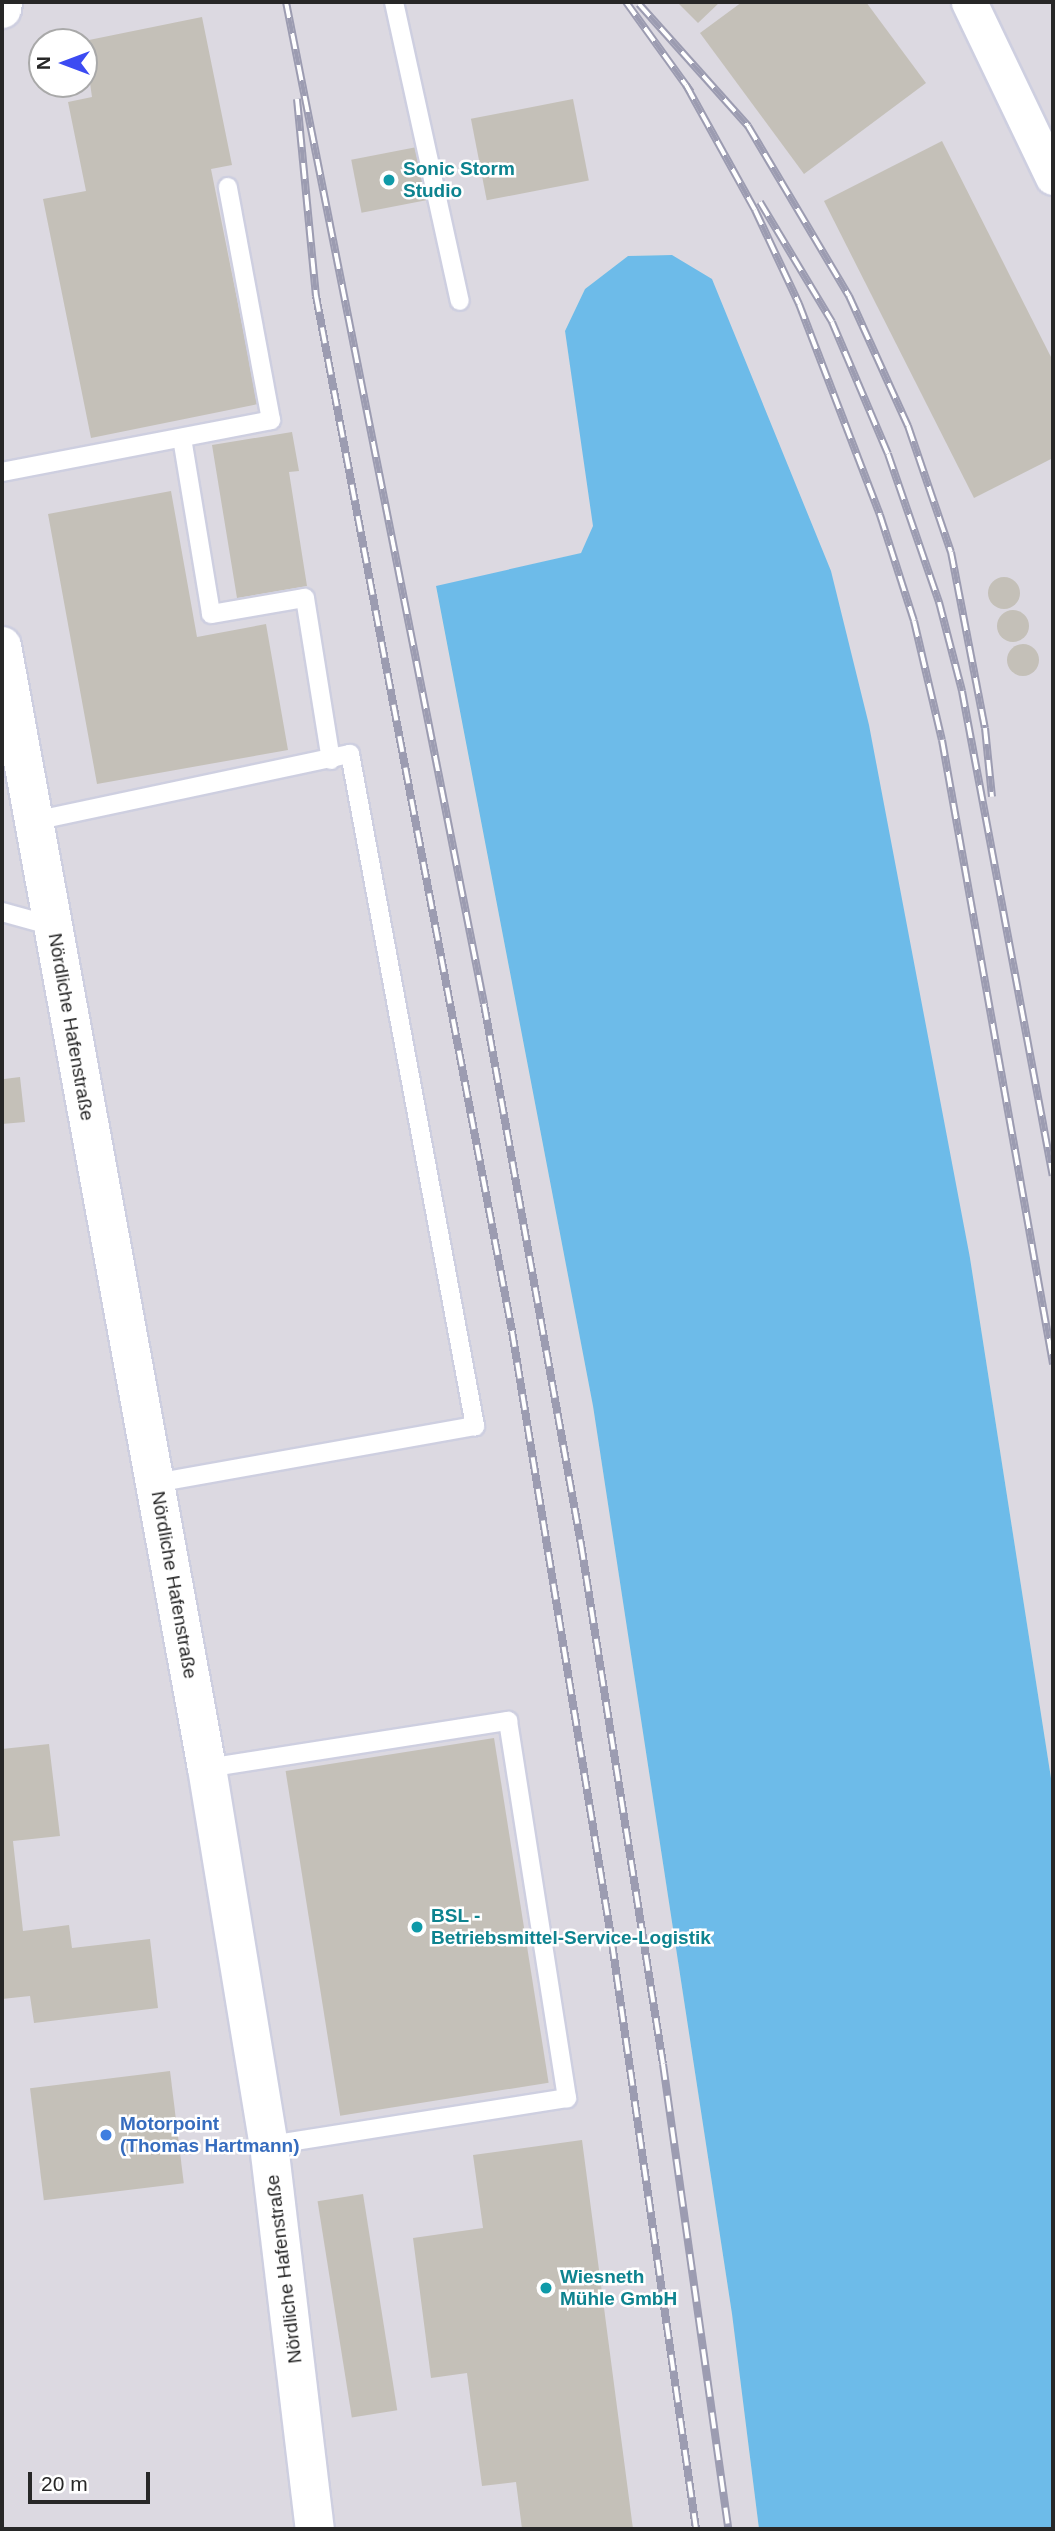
<!DOCTYPE html>
<html>
<head>
<meta charset="utf-8">
<style>
	body { margin:0 }
	#map { position:relative; width:1055px; height:2531px; overflow:hidden; background:#e9e4d8; font-family:Helvetica,sans-serif }
	div>[style] { position:absolute }
	[style*='--x'] { left:calc(var(--x)*1px); top:calc(var(--y)*1px); width:calc(var(--w)*1px); rotate:calc(var(--a)*1deg) }
	.industrial>* { inset:0; background:#dcd9e1 }
	.water>* { inset:0; background:#6dbbe9 }
	.building>* { inset:0; background:#c4c0b8; transform-origin:0 0 }
	.round { border-radius:50% }
	.roads { filter:drop-shadow(2px 0 #cecfe0) drop-shadow(-2px 0 #cecfe0) drop-shadow(0 2px #cecfe0) drop-shadow(0 -2px #cecfe0) }
	.lane>* { height:18px; margin:-9px; padding:0 9px; transform-origin:9px; border-radius:9px; background:#fff }
	.street>* { height:35px; margin:-17.5px; padding:0 17.5px; transform-origin:17.5px; border-radius:17.5px; background:#fff }
	.secondary>* { height:38px; margin:-19px; padding:0 19px; transform-origin:19px; border-radius:19px; background:#fff }
	.rail>* { height:8px; margin-top:-4px; transform-origin:0; background:repeating-linear-gradient(90deg,#fff 0 16px,#9c9cb1 0 32px); box-sizing:border-box; border-block:2px solid #9c9cb1 }
	.dots>* { width:19px; height:19px; translate:-50% -50%; box-sizing:border-box; border:4px solid #fff; border-radius:50% }
	span { translate:-50% -50%; white-space:nowrap; text-align:center; line-height:1.15; -webkit-text-stroke:5px #fff; paint-order:stroke }
	.culture-label { font-size:19px; color:#0d838f; font-weight:700 }
	.left { translate:0 -50%; text-align:left }
	.street-label { font-size:19px; color:#272727 }
	.shop-label { font-size:19px; color:#366cbe; font-weight:700 }
	.frame { position:absolute; inset:0; border:4px solid #272727; pointer-events:none }
	.north { position:absolute; left:28px; top:28px; width:70px; height:70px; box-sizing:border-box; background:#fff; border:2px solid #a9a9a9; border-radius:50%; rotate:270deg; font-size:19px; font-weight:700; line-height:28px; text-align:center; color:#272727 }
	.north::after { content:''; display:block; margin:auto; width:24px; height:32px; background:#3c4bf2; clip-path:polygon(50% 0,100% 100%,50% 72%,0 100%) }
	.scale { position:absolute; left:28px; top:2472px; width:122px; height:32px; box-sizing:border-box; border:4px solid #272727; border-top:0; padding-left:9px; font-size:21px; line-height:24px; white-space:nowrap; color:#272727; -webkit-text-stroke:5px #fff; paint-order:stroke }
</style>
</head>
<body>
<div id="map">
	<div class="industrial">
		<div style="clip-path:polygon(evenodd,2px 2px,1053px 2px,1053px 1791px,970px 1258px,672px 255px,628px 256px,585px 289px,565px 331px,594px 526px,581px 553px,436px 587px,593px 1406px,732px 2314px,759px 2529px,2px 2529px,2px 2px,42px 42px,84px 42px,84px 84px,42px 84px,42px 42px)"></div>
	</div>
	<div class="water">
		<div style="clip-path:polygon(672px 255px,712px 279px,831px 571px,869px 725px,970px 1258px,1053px 1791px,1053px 2529px,759px 2529px,732px 2314px,593px 1406px,436px 586px,581px 553px,593px 526px,565px 331px,585px 289px,628px 256px)"></div>
	</div>
	<div class="building">
		<div style="clip-path:polygon(677px 2px,720px 2px,698px 23px)"></div>
		<div style="clip-path:polygon(742px 2px,866px 2px,926px 83px,804px 174px,700px 33px)"></div>
		<div style="clip-path:polygon(202px 17px,232px 165px,211px 169px,258px 404px,91px 438px,43px 199px,86px 191px,68px 102px,92px 97px,84px 41px)"></div>
		<div style="left:573px;top:99px;width:83px;height:104px;rotate:79deg"></div>
		<div style="clip-path:polygon(942px 141px,1053px 361px,1053px 458px,974px 498px,824px 201px)"></div>
		<div style="left:417px;top:147px;width:54px;height:67px;rotate:79deg"></div>
		<div style="clip-path:polygon(292px 432px,299px 471px,289px 472px,307px 586px,237px 598px,212px 445px)"></div>
		<div style="clip-path:polygon(171px 491px,197px 637px,266px 624px,288px 750px,97px 784px,48px 514px)"></div>
		<div class="round" style="left:988px;top:577px;width:32px;height:32px"></div>
		<div class="round" style="left:997px;top:610px;width:32px;height:32px"></div>
		<div class="round" style="left:1007px;top:644px;width:32px;height:32px"></div>
		<div style="clip-path:polygon(2px 1071px,4px 1079px,20px 1077px,25px 1122px,2px 1124px)"></div>
		<div style="left:494px;top:1738px;width:349px;height:211px;rotate:81deg"></div>
		<div style="clip-path:polygon(49px 1744px,60px 1836px,13px 1841px,23px 1931px,69px 1925px,72px 1948px,150px 1939px,158px 2008px,34px 2023px,30px 1996px,2px 1999px,2px 1749px)"></div>
		<div style="left:170px;top:2071px;width:113px;height:141px;rotate:83deg"></div>
		<div style="clip-path:polygon(582px 2140px,633px 2529px,522px 2529px,516px 2482px,482px 2486px,467px 2373px,431px 2378px,413px 2238px,483px 2228px,473px 2155px)"></div>
		<div style="left:363px;top:2194px;width:219px;height:46px;rotate:81deg"></div>
	</div>
	<div class="roads">
		<div class="lane">
			<div style="--x:394;--y:2;--w:306;--a:77.6"></div>
			<div style="--x:182;--y:438;--w:178;--a:80.6"></div>
			<div style="--x:211;--y:614;--w:95;--a:-9.7"></div>
			<div style="--x:305;--y:598;--w:164;--a:80.9"></div>
			<div style="--x:2;--y:472;--w:274;--a:-10.9"></div>
			<div style="--x:271;--y:420;--w:237;--a:-100.5"></div>
			<div style="--x:34;--y:821;--w:323;--a:-12"></div>
			<div style="--x:350;--y:754;--w:684;--a:79.46"></div>
			<div style="--x:475;--y:1426;--w:325;--a:169.9"></div>
			<div style="--x:2;--y:912;--w:53;--a:15.4"></div>
			<div style="--x:207;--y:1768;--w:305;--a:-8.9"></div>
			<div style="--x:508;--y:1721;--w:382;--a:81.1"></div>
			<div style="--x:567;--y:2098;--w:302;--a:171"></div>
		</div>
		<div class="street">
			<div style="--x:969;--y:2;--w:194;--a:64.4"></div>
		</div>
		<div class="secondary">
			<div style="--x:2;--y:9;--w:7;--a:-82"></div>
			<div style="--x:2;--y:646;--w:1141;--a:79.65"></div>
			<div style="--x:207;--y:1768;--w:382;--a:80.7"></div>
			<div style="--x:269;--y:2145;--w:387;--a:83.2"></div>
		</div>
	</div>
	<div class="rail">
		<div style="--x:286;--y:2;--w:1021;--a:78.82"></div>
		<div style="--x:484;--y:1004;--w:549;--a:79.82"></div>
		<div style="--x:581;--y:1544;--w:526;--a:81.04"></div>
		<div style="--x:663;--y:2064;--w:470;--a:82"></div>
		<div style="--x:626;--y:2;--w:111;--a:54.2"></div>
		<div style="--x:639;--y:4;--w:164;--a:48.2"></div>
		<div style="--x:748;--y:126;--w:198;--a:59.3"></div>
		<div style="--x:849;--y:296;--w:143;--a:65.6"></div>
		<div style="--x:908;--y:426;--w:133;--a:71.2"></div>
		<div style="--x:951;--y:552;--w:179;--a:79.1"></div>
		<div style="--x:985;--y:728;--w:69;--a:84.2"></div>
		<div style="--x:686;--y:85;--w:143;--a:61.1"></div>
		<div style="--x:755;--y:210;--w:104;--a:64.9"></div>
		<div style="--x:799;--y:304;--w:226;--a:69"></div>
		<div style="--x:880;--y:515;--w:111;--a:72.2"></div>
		<div style="--x:914;--y:621;--w:122;--a:76.8"></div>
		<div style="--x:942;--y:740;--w:634;--a:79.91"></div>
		<div style="--x:297;--y:99;--w:198;--a:84.5"></div>
		<div style="--x:316;--y:296;--w:1053;--a:79.28"></div>
		<div style="--x:512;--y:1331;--w:620;--a:80.72"></div>
		<div style="--x:612;--y:1943;--w:592;--a:81.84"></div>
		<div style="--x:760;--y:202;--w:140;--a:59"></div>
		<div style="--x:832;--y:322;--w:143;--a:67"></div>
		<div style="--x:888;--y:454;--w:157;--a:71"></div>
		<div style="--x:939;--y:602;--w:92;--a:75.5"></div>
		<div style="--x:962;--y:691;--w:493;--a:79.4"></div>
	</div>
	<div class="dots">
		<div style="left:389px;top:180px;background:#0f9aa8"></div>
		<div style="left:417px;top:1927px;background:#0f9aa8"></div>
		<div style="left:106px;top:2135px;background:#3f7fe0"></div>
		<div style="left:546px;top:2288px;background:#0f9aa8"></div>
	</div>
	<div class="culture-label">
		<span class="left" style="left:403px;top:180px">Sonic Storm<br>Studio</span>
		<span class="left" style="left:431px;top:1927px">BSL -<br>Betriebsmittel-Service-Logistik</span>
		<span class="left" style="left:560px;top:2288px">Wiesneth<br>Mühle GmbH</span>
	</div>
	<div class="street-label">
		<span style="left:71px;top:1027px;rotate:80deg">Nördliche Hafenstraße</span>
		<span style="left:174px;top:1585px;rotate:80deg">Nördliche Hafenstraße</span>
		<span style="left:284px;top:2269px;rotate:-97deg">Nördliche Hafenstraße</span>
	</div>
	<div class="shop-label">
		<span class="left" style="left:120px;top:2135px">Motorpoint<br>(Thomas Hartmann)</span>
	</div>
	<div class="frame"></div>
	<div class="north">N</div>
	<div class="scale">20 m</div>
</div>
</body>
</html>
